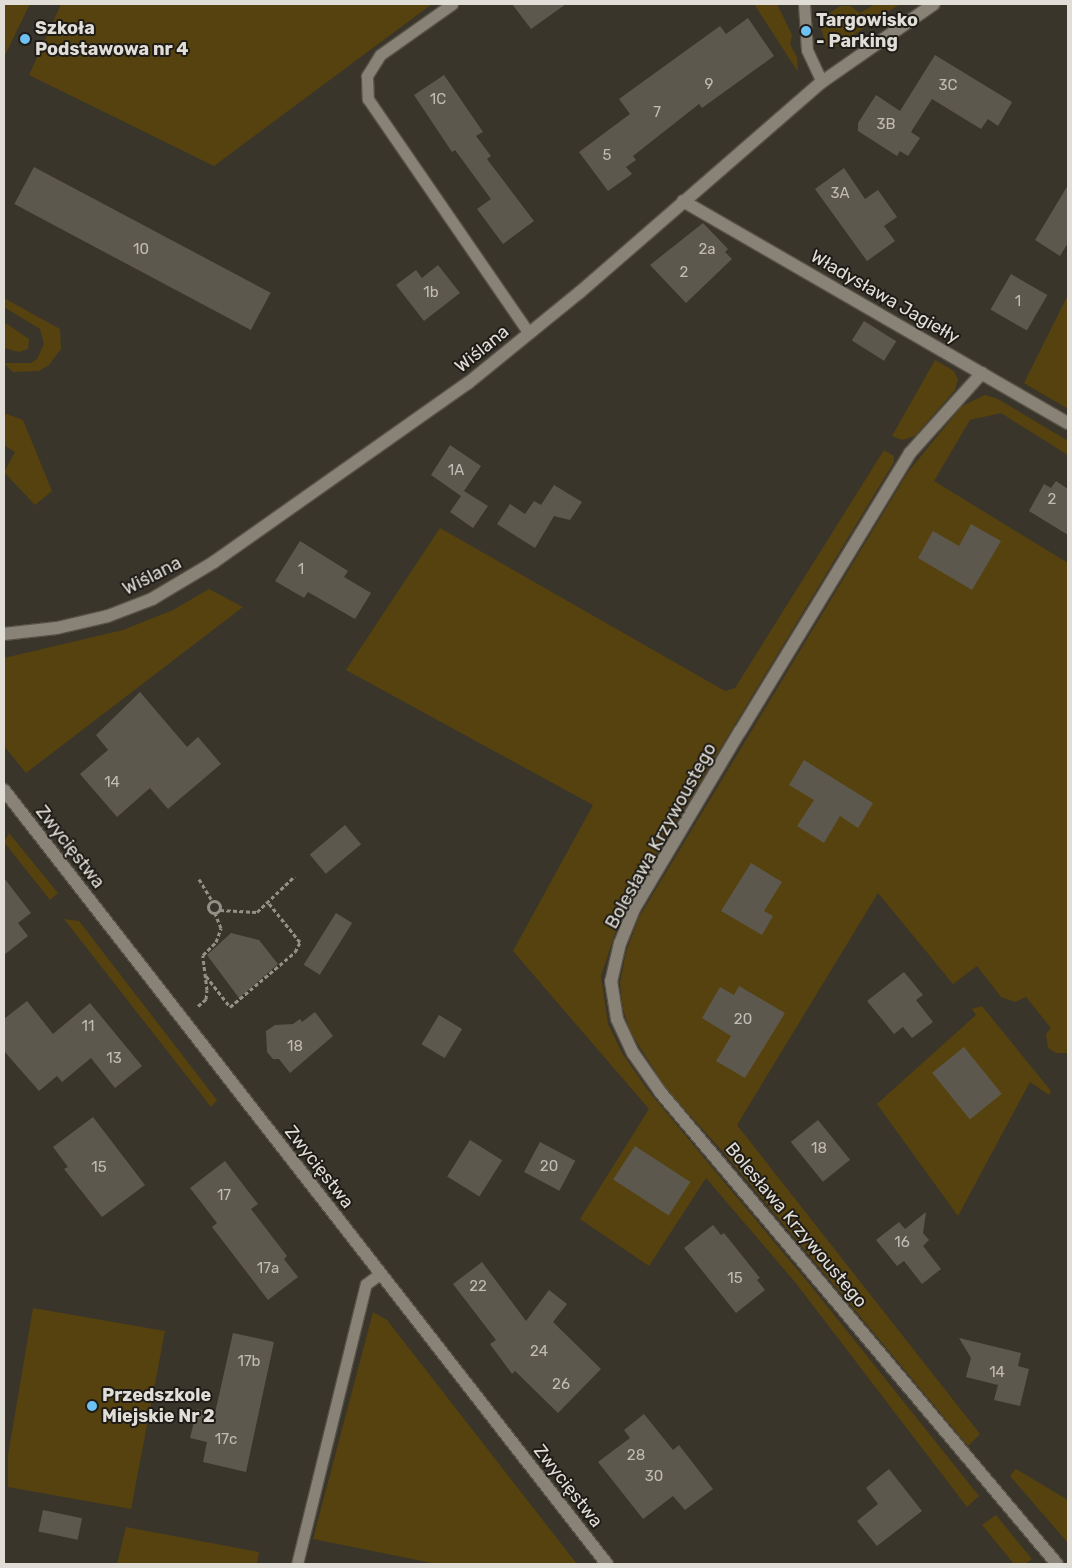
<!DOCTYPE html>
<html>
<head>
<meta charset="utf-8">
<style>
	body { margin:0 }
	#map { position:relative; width:1072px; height:1568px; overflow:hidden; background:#3a352a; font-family:Rubik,sans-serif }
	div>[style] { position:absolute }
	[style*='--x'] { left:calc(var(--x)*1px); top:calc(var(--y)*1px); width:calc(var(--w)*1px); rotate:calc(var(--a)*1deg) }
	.green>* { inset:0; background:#56420e }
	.building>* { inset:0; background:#5d584d; transform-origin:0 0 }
	.path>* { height:3px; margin-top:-1.5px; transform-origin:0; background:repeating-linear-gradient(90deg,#949088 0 4px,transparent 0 6.5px) }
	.path>.ring { margin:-1.5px; padding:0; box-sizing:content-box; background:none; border:3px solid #949088; border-radius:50% }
	.roads { filter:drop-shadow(1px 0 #575249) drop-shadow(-1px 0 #575249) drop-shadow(0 1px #575249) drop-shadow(0 -1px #575249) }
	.lane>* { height:11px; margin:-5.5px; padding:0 5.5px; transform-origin:5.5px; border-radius:5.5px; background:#898377 }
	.street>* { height:12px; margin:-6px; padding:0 6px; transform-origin:6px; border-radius:6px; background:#898377 }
	.secondary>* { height:12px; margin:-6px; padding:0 6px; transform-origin:6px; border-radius:6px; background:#898377 }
	.dots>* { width:14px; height:14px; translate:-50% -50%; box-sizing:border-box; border:2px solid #1f1c18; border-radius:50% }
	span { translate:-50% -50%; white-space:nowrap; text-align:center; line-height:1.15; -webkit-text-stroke:4px #1f1c18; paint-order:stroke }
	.number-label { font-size:15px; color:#c0bcb4 }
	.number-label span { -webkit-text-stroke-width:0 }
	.poi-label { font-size:18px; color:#e1ded7; font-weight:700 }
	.left { translate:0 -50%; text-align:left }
	.street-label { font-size:18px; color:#e1ded7 }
	.frame { position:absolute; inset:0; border:5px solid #e1ded7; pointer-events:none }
</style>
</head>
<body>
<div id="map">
	<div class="green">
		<div style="clip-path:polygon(4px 4px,30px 4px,4px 57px)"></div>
		<div style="clip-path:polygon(61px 4px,432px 4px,214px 166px,29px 75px)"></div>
		<div style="clip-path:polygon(754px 4px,777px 4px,792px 35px,790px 44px,797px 57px,798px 72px)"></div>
		<div style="clip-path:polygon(875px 4px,900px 4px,831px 50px,826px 45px,821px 28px,827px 15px,840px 6px,850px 6px,860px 13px)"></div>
		<div style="clip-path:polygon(1068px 295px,1068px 409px,1024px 383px)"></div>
		<div style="clip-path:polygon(4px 298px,60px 329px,61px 349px,49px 365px,39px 371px,13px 372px,4px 363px,31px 363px,37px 359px,44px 344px,40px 329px,4px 307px)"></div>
		<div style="clip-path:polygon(4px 322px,29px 339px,28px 349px,19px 352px,4px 348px)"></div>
		<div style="clip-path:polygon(935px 360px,954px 371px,958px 380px,955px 390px,915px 436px,902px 440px,892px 436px)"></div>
		<div style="clip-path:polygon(985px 395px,998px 399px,1068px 441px,1068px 455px,1001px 413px,970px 420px,934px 481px,1068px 563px,1068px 1053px,1056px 1053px,1048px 1048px,1046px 1034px,1051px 1028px,1026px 997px,1015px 1002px,1001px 997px,977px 966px,953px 984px,878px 893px,737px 1125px,980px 1434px,968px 1446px,724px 1153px,667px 1090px,631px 1033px,623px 1010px,620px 983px,626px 952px,639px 917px,908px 472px,962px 406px)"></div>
		<div style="clip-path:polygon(4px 413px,23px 420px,52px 491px,35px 505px,4px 472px,15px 452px,4px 445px)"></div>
		<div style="clip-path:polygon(884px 450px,894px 456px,894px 462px,623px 909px,601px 976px,608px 1024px,622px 1053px,650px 1093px,811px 1286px,979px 1496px,967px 1507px,795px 1282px,706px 1178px,649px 1266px,580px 1219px,649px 1109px,513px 951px,593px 805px,346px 670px,440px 528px,725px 691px,735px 688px)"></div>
		<div style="clip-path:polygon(209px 589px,243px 607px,26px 773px,4px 746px,4px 658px,123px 630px,173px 610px)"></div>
		<div style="clip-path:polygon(9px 833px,58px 893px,50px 900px,4px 842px)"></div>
		<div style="clip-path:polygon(64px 919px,79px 921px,217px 1100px,211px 1107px)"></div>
		<div style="clip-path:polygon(982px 1006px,1051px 1091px,1049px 1095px,1030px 1082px,958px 1216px,877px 1104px,976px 1015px,972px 1009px)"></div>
		<div style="clip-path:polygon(33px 1308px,165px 1331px,131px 1509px,8px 1487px,8px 1455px)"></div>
		<div style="clip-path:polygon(373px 1312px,387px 1320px,577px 1564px,437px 1564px,313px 1539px)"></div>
		<div style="clip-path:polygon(1016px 1469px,1068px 1500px,1068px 1543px,1010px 1476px)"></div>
		<div style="clip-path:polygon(996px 1515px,1032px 1559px,1025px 1564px,1014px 1564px,982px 1525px)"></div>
		<div style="clip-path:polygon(126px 1527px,259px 1552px,257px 1564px,117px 1564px)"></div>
	</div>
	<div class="building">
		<div style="clip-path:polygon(512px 4px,566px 4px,531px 29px)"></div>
		<div style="clip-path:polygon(748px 18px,774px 56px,702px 108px,699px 104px,633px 156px,636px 160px,626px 167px,632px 174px,608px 191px,579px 152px,630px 114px,619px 99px,720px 26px,726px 34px)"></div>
		<div style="clip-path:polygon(935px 55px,1012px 102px,998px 126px,988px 119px,981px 129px,932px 99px,911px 132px,920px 138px,908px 156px,900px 151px,897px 156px,858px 131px,858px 123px,876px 95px,900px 111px)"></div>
		<div style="clip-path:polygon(444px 75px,483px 132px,476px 136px,491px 156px,487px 159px,534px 221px,503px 244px,477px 209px,491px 199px,455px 150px,452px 152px,414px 95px)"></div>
		<div style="left:34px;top:167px;width:268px;height:42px;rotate:28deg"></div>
		<div style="clip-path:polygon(844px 168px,865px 199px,878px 190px,897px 217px,884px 226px,895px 241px,867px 261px,815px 189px)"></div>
		<div style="clip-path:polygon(1068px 185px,1068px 243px,1060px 256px,1035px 240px)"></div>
		<div style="clip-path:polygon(703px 223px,728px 249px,725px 252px,732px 259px,686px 303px,650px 265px)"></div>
		<div style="clip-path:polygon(438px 265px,460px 293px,424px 321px,396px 285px,416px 270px,422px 278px)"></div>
		<div style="left:1011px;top:274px;width:42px;height:41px;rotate:30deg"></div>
		<div style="left:864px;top:321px;width:38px;height:23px;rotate:32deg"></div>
		<div style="clip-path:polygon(450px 445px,481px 466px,464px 491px,488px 506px,473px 528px,450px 512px,461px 496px,431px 475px)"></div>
		<div style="clip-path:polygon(1056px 481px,1068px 489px,1068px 535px,1029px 511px,1044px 484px,1051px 488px)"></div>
		<div style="clip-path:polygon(554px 485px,582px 502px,570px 520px,554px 516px,535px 548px,497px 524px,510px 504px,525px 514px,534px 501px,541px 505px)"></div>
		<div style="clip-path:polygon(971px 524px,1001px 541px,972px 590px,918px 558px,933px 531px,959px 546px)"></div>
		<div style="clip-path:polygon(300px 541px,348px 571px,344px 577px,371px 593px,355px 619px,308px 592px,304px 598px,275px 581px)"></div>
		<div style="clip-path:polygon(140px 692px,187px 747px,198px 737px,221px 764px,168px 809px,150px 788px,117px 817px,80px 774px,108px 750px,96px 735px)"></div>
		<div style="clip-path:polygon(804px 760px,873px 803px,858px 828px,840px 816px,824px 843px,797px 826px,814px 800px,789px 785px)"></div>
		<div style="left:345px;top:825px;width:25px;height:46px;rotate:50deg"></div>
		<div style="clip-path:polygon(751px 863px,782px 882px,764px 911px,773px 916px,762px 935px,721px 911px)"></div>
		<div style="clip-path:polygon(4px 878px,31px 913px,18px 923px,28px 936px,4px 955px)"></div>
		<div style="left:336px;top:913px;width:19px;height:61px;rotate:32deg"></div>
		<div style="clip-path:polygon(231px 933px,259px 940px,278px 964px,239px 998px,207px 955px)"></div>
		<div style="clip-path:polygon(904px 972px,923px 995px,916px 1000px,933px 1022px,912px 1038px,903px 1027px,894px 1034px,867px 1001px)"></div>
		<div style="clip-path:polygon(739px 986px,785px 1013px,745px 1078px,716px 1061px,731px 1036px,702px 1018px,720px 987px,734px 995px)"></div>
		<div style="clip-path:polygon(27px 1001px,53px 1034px,90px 1003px,142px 1066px,115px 1088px,91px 1058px,62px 1082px,57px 1076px,39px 1091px,4px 1051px,4px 1019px)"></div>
		<div style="clip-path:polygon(315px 1012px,333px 1036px,290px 1073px,279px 1059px,273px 1059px,267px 1052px,266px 1031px,275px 1025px,293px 1024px,300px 1019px,302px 1022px)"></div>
		<div style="left:439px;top:1015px;width:27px;height:34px;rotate:31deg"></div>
		<div style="left:964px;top:1047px;width:60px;height:41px;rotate:51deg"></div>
		<div style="clip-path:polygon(93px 1117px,145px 1185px,102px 1217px,64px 1169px,68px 1167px,53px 1147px)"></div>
		<div style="left:818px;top:1120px;width:51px;height:35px;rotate:51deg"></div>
		<div style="left:470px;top:1140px;width:38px;height:43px;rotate:32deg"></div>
		<div style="left:540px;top:1142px;width:40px;height:34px;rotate:28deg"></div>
		<div style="left:635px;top:1146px;width:66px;height:40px;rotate:33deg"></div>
		<div style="clip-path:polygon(225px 1161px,258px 1204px,251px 1209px,287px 1256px,284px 1259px,298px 1277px,268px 1300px,212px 1227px,217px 1223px,190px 1188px)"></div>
		<div style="clip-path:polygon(926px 1212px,923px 1233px,929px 1240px,923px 1246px,941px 1269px,922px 1284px,904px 1261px,897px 1266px,876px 1240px,899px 1222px,905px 1229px)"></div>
		<div style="clip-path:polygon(713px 1225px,721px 1235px,724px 1233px,760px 1278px,757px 1280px,765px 1290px,736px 1313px,684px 1248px)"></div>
		<div style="clip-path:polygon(482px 1262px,526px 1321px,549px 1290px,567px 1304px,553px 1322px,601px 1369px,558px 1413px,515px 1371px,512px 1374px,490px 1344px,496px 1340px,453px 1284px)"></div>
		<div style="clip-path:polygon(233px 1333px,274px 1342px,246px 1472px,203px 1462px,207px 1442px,190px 1438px,197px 1409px,215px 1413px)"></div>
		<div style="clip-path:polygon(959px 1338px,1021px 1353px,1018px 1366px,1029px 1369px,1020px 1406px,994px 1400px,998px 1385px,966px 1377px,971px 1358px)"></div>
		<div style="clip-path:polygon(644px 1414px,673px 1450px,679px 1445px,713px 1489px,685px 1510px,673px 1496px,643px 1519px,598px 1462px,630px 1438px,624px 1430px)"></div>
		<div style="clip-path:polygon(889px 1469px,922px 1511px,877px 1546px,857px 1521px,878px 1504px,866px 1488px)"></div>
		<div style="left:43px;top:1510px;width:40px;height:22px;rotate:12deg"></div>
	</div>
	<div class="path">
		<div style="--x:199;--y:879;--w:26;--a:59"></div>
		<div class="ring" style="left:208px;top:901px;width:9px;height:9px"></div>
		<div style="--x:220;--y:910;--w:37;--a:3"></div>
		<div style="--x:257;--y:912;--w:52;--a:-43.5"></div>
		<div style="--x:206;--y:976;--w:39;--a:52"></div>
		<div style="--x:230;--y:1007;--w:85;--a:-40.2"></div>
		<div style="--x:295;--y:952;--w:11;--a:-63"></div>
		<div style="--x:300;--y:942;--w:51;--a:-128.7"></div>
		<div style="--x:198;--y:1006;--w:11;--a:-41"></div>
		<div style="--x:206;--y:999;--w:9;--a:-84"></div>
		<div style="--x:207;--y:990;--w:35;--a:-97"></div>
		<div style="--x:203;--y:955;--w:18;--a:-45"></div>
		<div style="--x:216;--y:942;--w:15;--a:-70"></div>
		<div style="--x:221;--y:928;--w:16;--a:-112"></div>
	</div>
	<div class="roads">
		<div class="lane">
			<div style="--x:452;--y:4;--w:88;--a:144.7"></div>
			<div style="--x:380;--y:55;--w:25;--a:122"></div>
			<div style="--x:367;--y:76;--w:23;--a:88"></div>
			<div style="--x:368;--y:99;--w:284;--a:55.5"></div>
			<div style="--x:804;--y:4;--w:46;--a:86.3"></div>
			<div style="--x:807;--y:50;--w:35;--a:65"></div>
			<div style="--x:297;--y:1564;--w:288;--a:-76.2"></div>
			<div style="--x:366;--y:1284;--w:17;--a:-36"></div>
		</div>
		<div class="street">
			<div style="--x:683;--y:201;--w:444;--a:30"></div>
			<div style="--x:982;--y:373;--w:108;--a:132"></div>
			<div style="--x:910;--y:453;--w:326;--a:121.4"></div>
			<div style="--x:740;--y:731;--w:207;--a:120.8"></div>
			<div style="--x:634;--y:909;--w:37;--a:112"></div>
			<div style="--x:620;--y:943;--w:39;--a:103"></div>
			<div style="--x:611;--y:981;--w:38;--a:81"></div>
			<div style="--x:617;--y:1019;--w:38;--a:65"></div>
			<div style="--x:633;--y:1053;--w:49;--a:55"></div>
			<div style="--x:661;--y:1093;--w:615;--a:49.94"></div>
			<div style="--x:4;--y:634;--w:53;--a:-6.5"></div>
			<div style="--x:57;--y:628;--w:52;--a:-13.2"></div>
			<div style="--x:108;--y:616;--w:47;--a:-21.1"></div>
			<div style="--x:152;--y:599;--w:72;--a:-30.8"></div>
			<div style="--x:214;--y:562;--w:311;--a:-35.2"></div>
			<div style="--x:468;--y:383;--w:144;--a:-39.1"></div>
			<div style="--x:580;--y:292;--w:320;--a:-41"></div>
			<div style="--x:822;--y:82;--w:136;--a:-34.9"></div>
		</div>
		<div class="secondary">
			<div style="--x:4;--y:790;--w:981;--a:52.08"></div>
		</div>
	</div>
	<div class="dots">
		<div style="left:806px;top:31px;background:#6ec2f3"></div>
		<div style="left:25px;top:39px;background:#6ec2f3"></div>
		<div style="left:92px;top:1406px;background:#6ec2f3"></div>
	</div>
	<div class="number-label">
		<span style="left:709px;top:85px">9</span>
		<span style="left:948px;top:86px">3C</span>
		<span style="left:438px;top:100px">1C</span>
		<span style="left:657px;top:113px">7</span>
		<span style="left:886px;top:125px">3B</span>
		<span style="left:607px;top:156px">5</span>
		<span style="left:840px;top:194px">3A</span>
		<span style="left:141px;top:250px">10</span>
		<span style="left:707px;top:250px">2a</span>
		<span style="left:684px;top:273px">2</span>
		<span style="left:431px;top:293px">1b</span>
		<span style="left:1018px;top:302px">1</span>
		<span style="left:456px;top:471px">1A</span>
		<span style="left:1052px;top:500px">2</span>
		<span style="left:301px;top:570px">1</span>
		<span style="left:112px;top:783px">14</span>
		<span style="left:743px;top:1020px">20</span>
		<span style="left:88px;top:1027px">11</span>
		<span style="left:295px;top:1047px">18</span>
		<span style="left:114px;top:1059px">13</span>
		<span style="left:819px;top:1149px">18</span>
		<span style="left:549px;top:1167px">20</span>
		<span style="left:99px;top:1168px">15</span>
		<span style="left:224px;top:1196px">17</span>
		<span style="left:902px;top:1243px">16</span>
		<span style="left:268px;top:1269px">17a</span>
		<span style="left:735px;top:1279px">15</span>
		<span style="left:478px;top:1287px">22</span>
		<span style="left:539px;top:1352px">24</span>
		<span style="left:249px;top:1362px">17b</span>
		<span style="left:997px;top:1373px">14</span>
		<span style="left:561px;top:1385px">26</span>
		<span style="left:226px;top:1440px">17c</span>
		<span style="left:636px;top:1456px">28</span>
		<span style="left:654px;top:1477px">30</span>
	</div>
	<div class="poi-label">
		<span class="left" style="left:816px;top:31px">Targowisko<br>- Parking</span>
		<span class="left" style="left:35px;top:39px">Szkoła<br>Podstawowa nr 4</span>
		<span class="left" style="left:102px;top:1406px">Przedszkole<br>Miejskie Nr 2</span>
	</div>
	<div class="street-label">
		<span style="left:885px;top:297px;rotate:30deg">Władysława Jagiełły</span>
		<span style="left:482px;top:349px;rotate:-39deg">Wiślana</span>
		<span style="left:152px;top:576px;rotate:-27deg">Wiślana</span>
		<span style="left:661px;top:836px;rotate:-61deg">Bolesława Krzywoustego</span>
		<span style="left:70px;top:847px;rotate:52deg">Zwycięstwa</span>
		<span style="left:319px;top:1167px;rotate:52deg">Zwycięstwa</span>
		<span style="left:796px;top:1225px;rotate:50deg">Bolesława Krzywoustego</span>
		<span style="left:568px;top:1486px;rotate:52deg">Zwycięstwa</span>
	</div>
	<div class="frame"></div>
</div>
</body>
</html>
